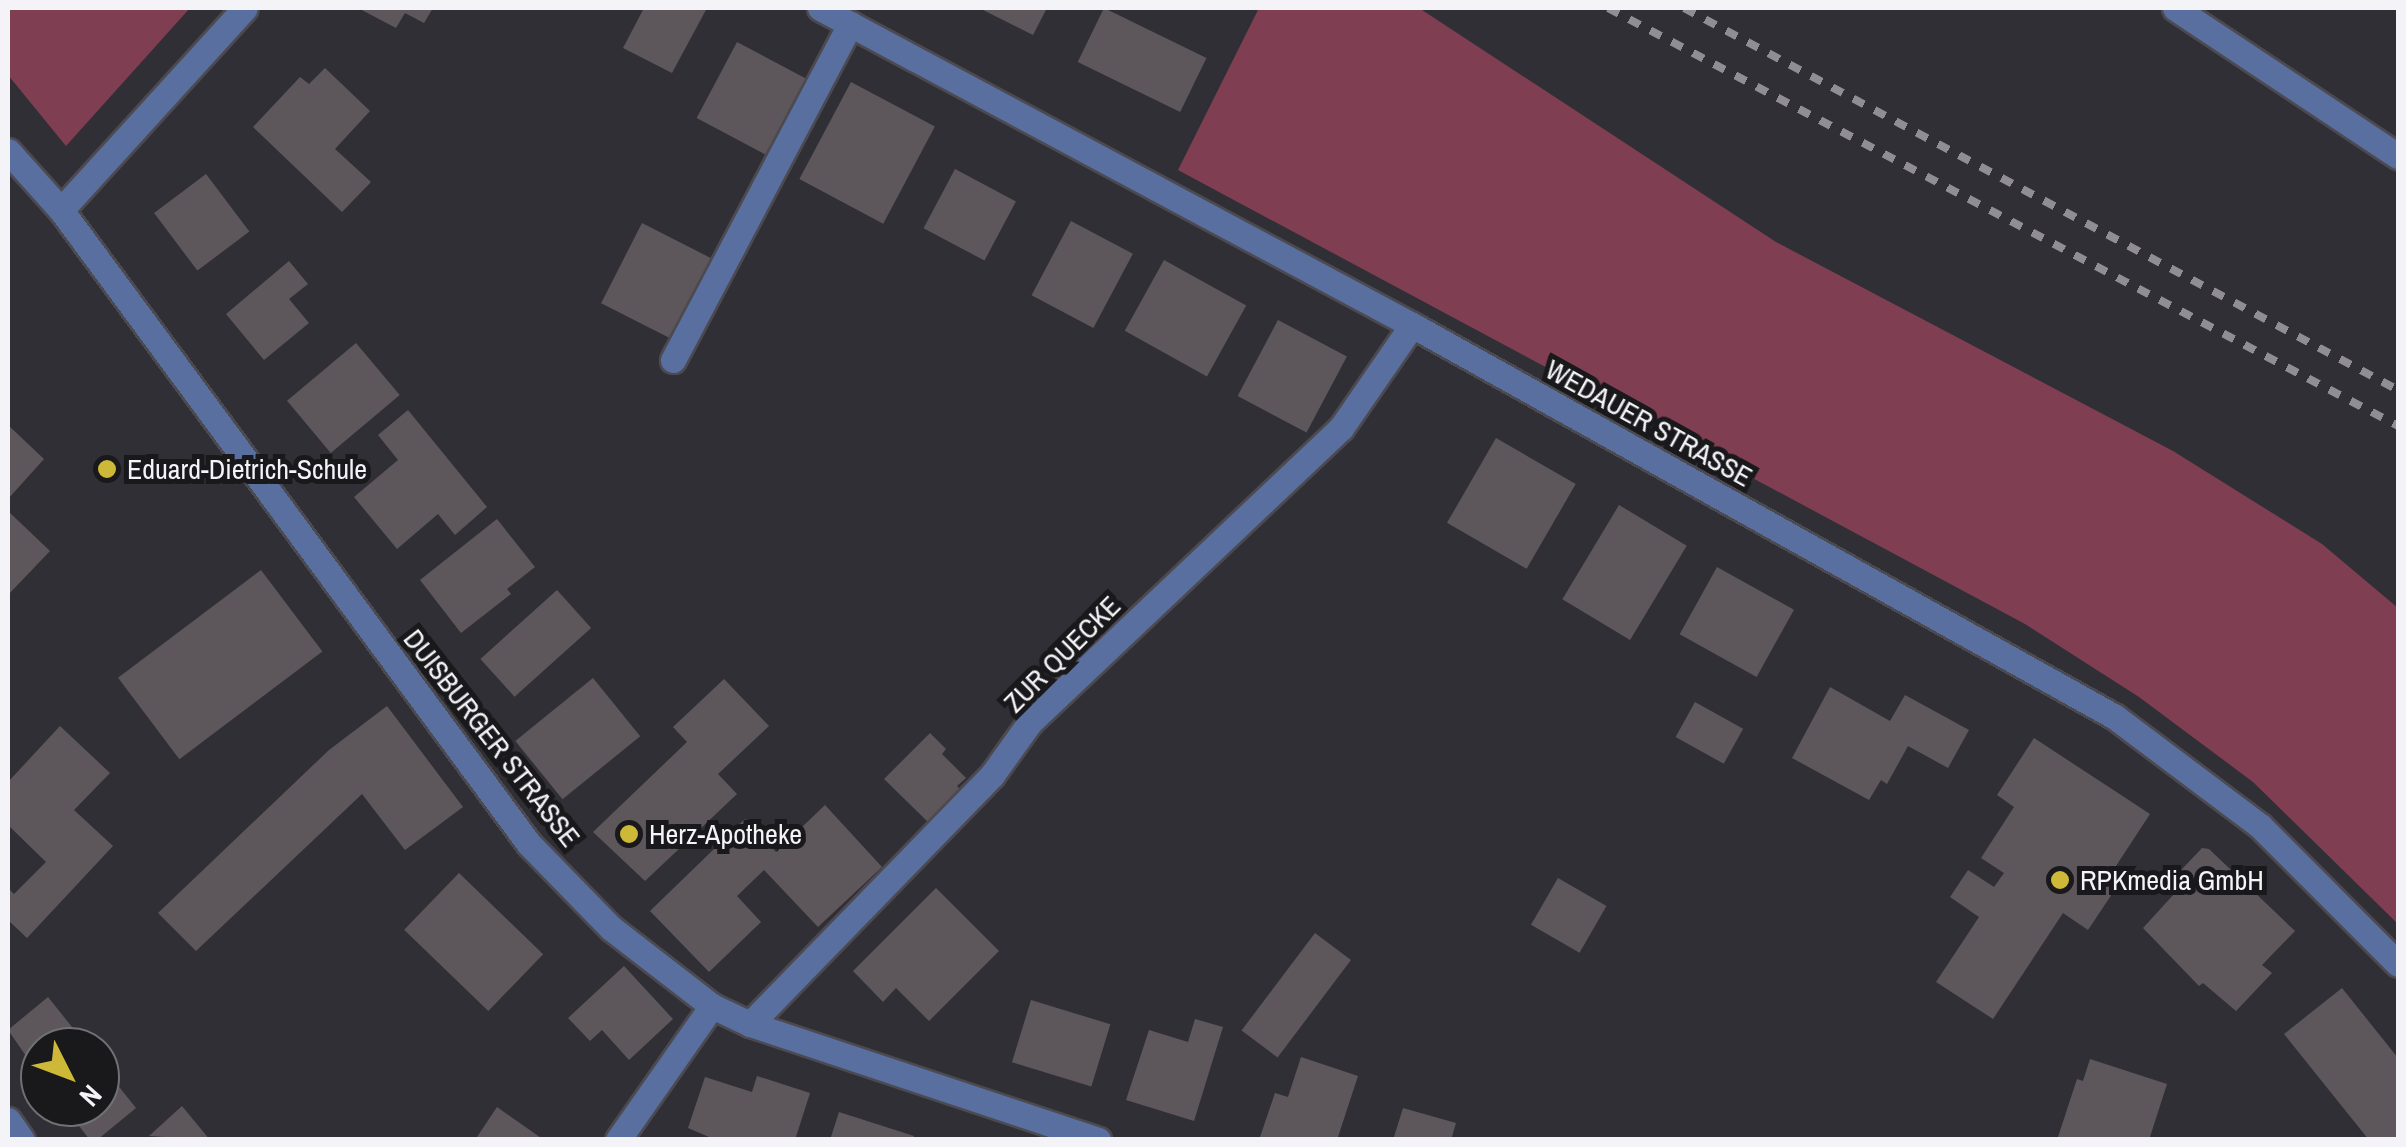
<!DOCTYPE html>
<html>
<head>
<meta charset="utf-8">
<style>
	body { margin:0 }
	#map { position:relative; width:2406px; height:1147px; overflow:hidden; background:#312f36; font-family:"Archivo Narrow",sans-serif }
	div>[style] { position:absolute }
	[style*='--x'] { left:calc(var(--x)*1px); top:calc(var(--y)*1px); width:calc(var(--w)*1px); rotate:calc(var(--a)*1deg) }
	.green>* { inset:0; background:#7f3e52 }
	.building>* { inset:0; background:#5d575c; transform-origin:0 0 }
	.roads { filter:drop-shadow(2px 0 #4c4a51) drop-shadow(-2px 0 #4c4a51) drop-shadow(0 2px #4c4a51) drop-shadow(0 -2px #4c4a51) }
	.minor>* { height:25px; margin:-12.5px; padding:0 12.5px; transform-origin:12.5px; border-radius:12.5px; background:#596fa0 }
	.rail>* { height:8px; margin-top:-4px; transform-origin:0; background:repeating-linear-gradient(90deg,#908e94 0 12px,transparent 0 24px) }
	.dots>* { width:28px; height:28px; translate:-50% -50%; box-sizing:border-box; border:5px solid #19181b; border-radius:50% }
	span { translate:-50% -50%; white-space:nowrap; text-align:center; line-height:1.15; -webkit-text-stroke:10px #19181b; paint-order:stroke }
	.street-label { font-size:28px; color:#f4f3f7 }
	.poi-label { font-size:28px; color:#f4f3f7 }
	.left { translate:0 -50%; text-align:left }
	.frame { position:absolute; inset:0; border:10px solid #f4f3f7; pointer-events:none }
	.north { position:absolute; left:20px; top:1027px; width:100px; height:100px; box-sizing:border-box; background:#19181b; border:2px solid #717073; border-radius:50%; rotate:132deg; font-size:28px; font-weight:700; line-height:40px; text-align:center; color:#f4f3f7 }
	.north::after { content:''; display:block; margin:auto; width:35px; height:45px; background:#ceb837; clip-path:polygon(50% 0,100% 100%,50% 72%,0 100%) }
</style>
</head>
<body>
<div id="map">
	<div class="green">
		<div style="clip-path:polygon(8px 8px,190px 8px,66px 146px,8px 75px)"></div>
		<div style="clip-path:polygon(1259px 8px,1419px 8px,1776px 242px,2173px 451px,2322px 544px,2398px 608px,2398px 924px,2253px 782px,2139px 697px,2025px 624px,1178px 170px)"></div>
	</div>
	<div class="building">
		<div style="clip-path:polygon(358px 8px,433px 8px,424px 23px,405px 13px,396px 28px)"></div>
		<div style="clip-path:polygon(644px 8px,707px 8px,672px 73px,623px 48px)"></div>
		<div style="clip-path:polygon(979px 8px,1047px 8px,1033px 35px)"></div>
		<div style="left:1104px;top:8px;width:114px;height:60px;rotate:26deg"></div>
		<div style="left:737px;top:42px;width:80px;height:86px;rotate:28deg"></div>
		<div style="clip-path:polygon(325px 68px,370px 111px,335px 149px,371px 182px,342px 212px,253px 127px,300px 77px,309px 84px)"></div>
		<div style="left:851px;top:82px;width:95px;height:110px;rotate:28deg"></div>
		<div style="left:955px;top:169px;width:69px;height:67px;rotate:28deg"></div>
		<div style="left:206px;top:174px;width:72px;height:65px;rotate:53deg"></div>
		<div style="left:1071px;top:221px;width:70px;height:84px;rotate:28deg"></div>
		<div style="left:642px;top:223px;width:78px;height:90px;rotate:27deg"></div>
		<div style="left:1164px;top:260px;width:94px;height:81px;rotate:29deg"></div>
		<div style="clip-path:polygon(289px 261px,308px 284px,289px 299px,309px 323px,264px 360px,226px 314px)"></div>
		<div style="left:1278px;top:320px;width:78px;height:86px;rotate:28deg"></div>
		<div style="left:356px;top:343px;width:68px;height:90px;rotate:50deg"></div>
		<div style="clip-path:polygon(408px 410px,487px 507px,455px 535px,438px 514px,397px 549px,354px 497px,398px 460px,378px 435px)"></div>
		<div style="clip-path:polygon(8px 425px,44px 459px,8px 499px)"></div>
		<div style="left:1496px;top:438px;width:92px;height:98px;rotate:30deg"></div>
		<div style="left:1619px;top:505px;width:79px;height:110px;rotate:31deg"></div>
		<div style="clip-path:polygon(8px 511px,50px 551px,8px 595px)"></div>
		<div style="clip-path:polygon(497px 519px,535px 567px,507px 589px,511px 594px,461px 633px,420px 580px)"></div>
		<div style="left:1717px;top:567px;width:88px;height:77px;rotate:29deg"></div>
		<div style="left:261px;top:570px;width:102px;height:179px;rotate:53deg"></div>
		<div style="left:557px;top:590px;width:51px;height:103px;rotate:48deg"></div>
		<div style="left:593px;top:678px;width:75px;height:100px;rotate:51deg"></div>
		<div style="clip-path:polygon(724px 679px,769px 726px,718px 774px,737px 794px,645px 881px,593px 832px,687px 742px,673px 727px)"></div>
		<div style="clip-path:polygon(1830px 687px,1890px 721px,1905px 695px,1969px 730px,1948px 768px,1908px 746px,1887px 784px,1881px 780px,1869px 800px,1792px 758px)"></div>
		<div style="left:1695px;top:702px;width:55px;height:40px;rotate:29deg"></div>
		<div style="clip-path:polygon(387px 706px,463px 807px,405px 850px,362px 794px,196px 951px,158px 913px,329px 750px)"></div>
		<div style="clip-path:polygon(60px 726px,110px 773px,74px 810px,113px 846px,27px 938px,8px 920px,8px 888px,14px 894px,46px 862px,8px 825px,8px 782px)"></div>
		<div style="clip-path:polygon(930px 733px,946px 749px,942px 754px,966px 778px,957px 786px,962px 791px,930px 824px,884px 779px)"></div>
		<div style="clip-path:polygon(2034px 738px,2150px 814px,2116px 866px,2126px 873px,2088px 930px,2063px 913px,1993px 1019px,1936px 982px,1979px 917px,1950px 897px,1968px 870px,1994px 887px,2004px 873px,1981px 858px,2014px 807px,1997px 795px)"></div>
		<div style="clip-path:polygon(825px 805px,882px 867px,818px 927px,764px 870px,737px 896px,761px 922px,709px 972px,650px 911px,745px 819px,776px 852px)"></div>
		<div style="clip-path:polygon(2202px 848px,2209px 849px,2295px 931px,2262px 965px,2272px 973px,2236px 1011px,2203px 983px,2199px 986px,2143px 928px,2175px 893px,2167px 885px)"></div>
		<div style="left:459px;top:873px;width:117px;height:79px;rotate:44deg"></div>
		<div style="left:1558px;top:878px;width:56px;height:54px;rotate:30deg"></div>
		<div style="clip-path:polygon(936px 888px,999px 951px,929px 1021px,896px 988px,883px 1002px,853px 971px)"></div>
		<div style="left:1315px;top:933px;width:45px;height:122px;rotate:37deg"></div>
		<div style="clip-path:polygon(624px 966px,673px 1019px,629px 1060px,602px 1030px,590px 1041px,568px 1018px)"></div>
		<div style="clip-path:polygon(2342px 988px,2398px 1058px,2398px 1140px,2369px 1140px,2284px 1034px)"></div>
		<div style="clip-path:polygon(48px 997px,88px 1047px,40px 1047px,40px 1076px,8px 1030px)"></div>
		<div style="left:1031px;top:1000px;width:83px;height:65px;rotate:17deg"></div>
		<div style="clip-path:polygon(1195px 1019px,1223px 1027px,1194px 1121px,1126px 1100px,1149px 1030px,1188px 1042px)"></div>
		<div style="clip-path:polygon(1301px 1057px,1358px 1076px,1337px 1140px,1259px 1140px,1275px 1093px,1288px 1097px)"></div>
		<div style="clip-path:polygon(2090px 1059px,2167px 1084px,2149px 1140px,2057px 1140px,2077px 1079px,2083px 1081px)"></div>
		<div style="clip-path:polygon(100px 1063px,136px 1108px,97px 1140px,90px 1140px,64px 1107px,100px 1107px)"></div>
		<div style="clip-path:polygon(757px 1076px,810px 1093px,795px 1140px,716px 1140px,688px 1128px,705px 1077px,752px 1092px)"></div>
		<div style="clip-path:polygon(182px 1106px,210px 1140px,149px 1136px)"></div>
		<div style="clip-path:polygon(497px 1107px,544px 1140px,475px 1140px)"></div>
		<div style="clip-path:polygon(1403px 1108px,1456px 1123px,1451px 1140px,1393px 1140px)"></div>
		<div style="clip-path:polygon(839px 1112px,914px 1136px,913px 1140px,830px 1140px)"></div>
	</div>
	<div class="roads">
		<div class="minor">
			<div style="--x:820;--y:8;--w:672;--a:28.17"></div>
			<div style="--x:1412;--y:325;--w:805;--a:29.14"></div>
			<div style="--x:2115;--y:717;--w:181;--a:36.9"></div>
			<div style="--x:2260;--y:826;--w:195;--a:45"></div>
			<div style="--x:2175;--y:8;--w:268;--a:33.6"></div>
			<div style="--x:8;--y:151;--w:79;--a:48.1"></div>
			<div style="--x:61;--y:210;--w:788;--a:53.57"></div>
			<div style="--x:529;--y:844;--w:117;--a:45.7"></div>
			<div style="--x:611;--y:928;--w:128;--a:37.7"></div>
			<div style="--x:712;--y:1006;--w:42;--a:25.3"></div>
			<div style="--x:750;--y:1024;--w:367;--a:18.4"></div>
			<div style="--x:61;--y:210;--w:273;--a:-47.7"></div>
			<div style="--x:673;--y:360;--w:380;--a:-62.2"></div>
			<div style="--x:750;--y:1024;--w:347;--a:-45.8"></div>
			<div style="--x:992;--y:775;--w:65;--a:-54.4"></div>
			<div style="--x:1030;--y:722;--w:428;--a:-43.4"></div>
			<div style="--x:1341;--y:428;--w:125;--a:-55.4"></div>
			<div style="--x:8;--y:1120;--w:24;--a:55"></div>
			<div style="--x:618;--y:1140;--w:164;--a:-55"></div>
		</div>
	</div>
	<div class="rail">
		<div style="--x:1608;--y:8;--w:894;--a:27.88"></div>
		<div style="--x:1684;--y:8;--w:810;--a:28.15"></div>
	</div>
	<div class="dots">
		<div style="left:107px;top:469px;background:#ceb837"></div>
		<div style="left:629px;top:834px;background:#ceb837"></div>
		<div style="left:2060px;top:880px;background:#ceb837"></div>
	</div>
	<div class="street-label">
		<span style="left:1649px;top:423px;rotate:29deg">WEDAUER STRASSE</span>
		<span style="left:1062px;top:654px;rotate:-45deg">ZUR QUECKE</span>
		<span style="left:492px;top:738px;rotate:52deg">DUISBURGER STRASSE</span>
	</div>
	<div class="poi-label">
		<span class="left" style="left:127px;top:469px">Eduard-Dietrich-Schule</span>
		<span class="left" style="left:649px;top:834px">Herz-Apotheke</span>
		<span class="left" style="left:2080px;top:880px">RPKmedia GmbH</span>
	</div>
	<div class="frame"></div>
	<div class="north">N</div>
</div>
</body>
</html>
